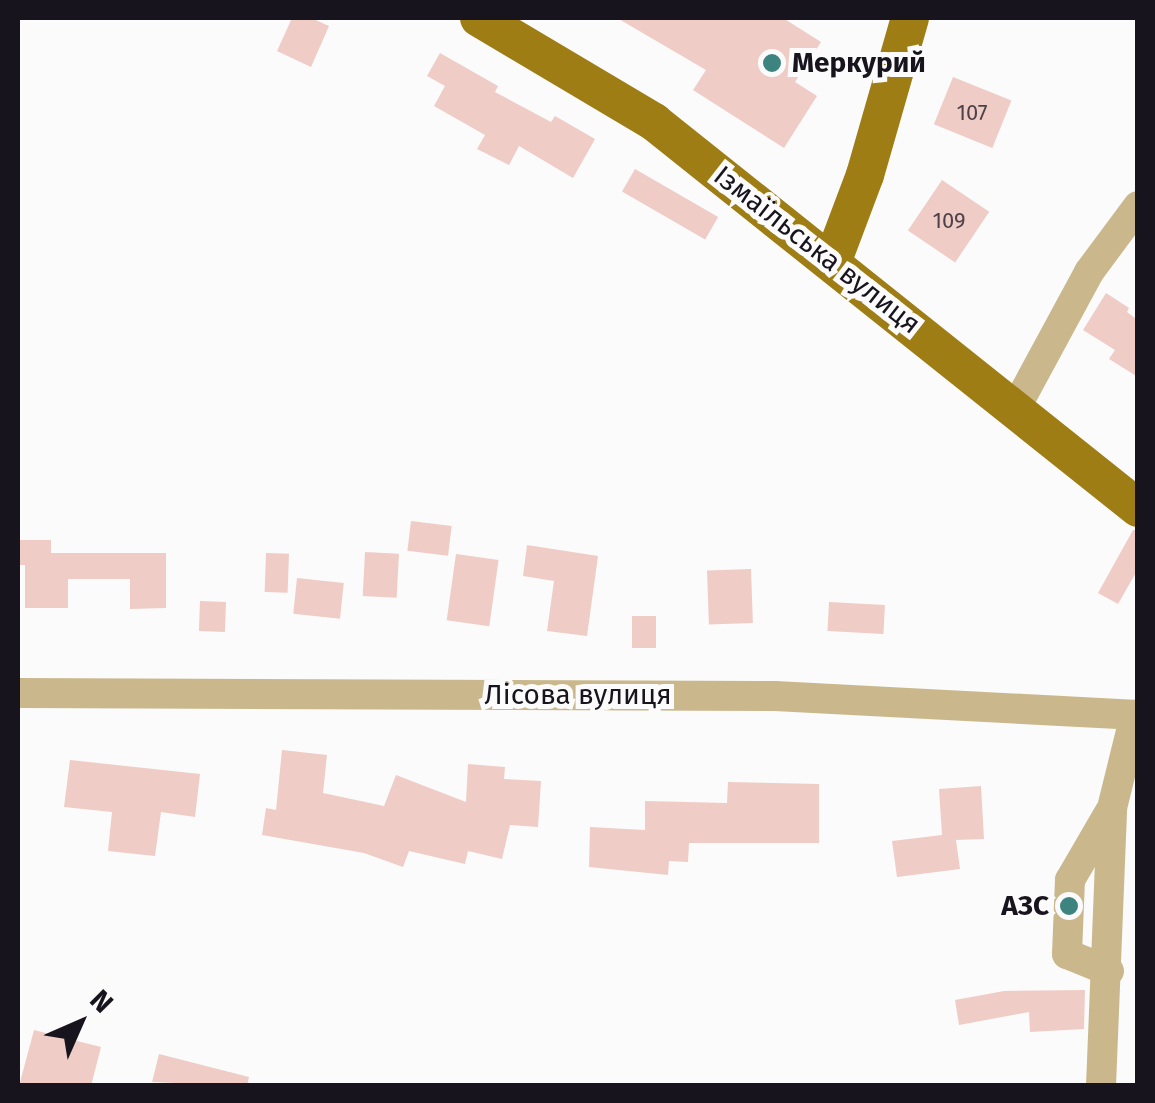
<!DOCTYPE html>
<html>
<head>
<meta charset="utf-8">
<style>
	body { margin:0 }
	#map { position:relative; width:1155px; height:1103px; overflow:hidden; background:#fbfbfb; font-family:"Fira Sans",sans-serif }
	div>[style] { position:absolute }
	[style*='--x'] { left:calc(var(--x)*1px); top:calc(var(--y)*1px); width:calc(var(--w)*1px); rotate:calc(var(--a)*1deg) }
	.building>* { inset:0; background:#efccc6; transform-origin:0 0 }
	.minor>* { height:30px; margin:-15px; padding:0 15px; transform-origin:15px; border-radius:15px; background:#cab88c }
	.major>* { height:38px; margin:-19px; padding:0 19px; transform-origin:19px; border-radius:19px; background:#9e7d14 }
	.dots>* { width:28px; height:28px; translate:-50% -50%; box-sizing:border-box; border:5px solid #fbfbfb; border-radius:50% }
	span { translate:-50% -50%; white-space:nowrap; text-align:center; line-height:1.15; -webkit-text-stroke:10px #fbfbfb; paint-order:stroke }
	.number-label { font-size:22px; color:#4e4248 }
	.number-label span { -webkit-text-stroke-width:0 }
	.poi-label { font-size:28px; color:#18141e; font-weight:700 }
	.left { translate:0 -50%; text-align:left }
	.right { translate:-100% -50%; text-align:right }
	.street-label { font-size:28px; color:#18141e }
	.frame { position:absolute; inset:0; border:20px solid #18141e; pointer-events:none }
	.north { position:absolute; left:30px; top:973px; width:100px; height:100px; -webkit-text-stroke:8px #fbfbfb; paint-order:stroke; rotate:45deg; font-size:28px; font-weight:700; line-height:40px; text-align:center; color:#18141e }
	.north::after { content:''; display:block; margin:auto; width:35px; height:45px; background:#18141e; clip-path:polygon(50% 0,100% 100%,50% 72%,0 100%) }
</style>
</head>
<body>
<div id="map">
	<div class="building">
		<div style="clip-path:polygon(292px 18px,311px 18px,329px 26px,311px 67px,277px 51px)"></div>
		<div style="clip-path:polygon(617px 18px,783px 18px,821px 42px,795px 82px,817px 96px,784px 148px,693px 90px,706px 70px)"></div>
		<div style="clip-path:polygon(440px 53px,498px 86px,495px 92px,551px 122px,555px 116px,595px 139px,573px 178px,519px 146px,509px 165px,477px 149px,485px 135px,434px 106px,445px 86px,427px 76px)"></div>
		<div style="left:953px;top:77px;width:63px;height:51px;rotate:22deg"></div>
		<div style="left:635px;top:169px;width:96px;height:26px;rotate:30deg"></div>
		<div style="left:942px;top:180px;width:57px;height:61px;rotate:34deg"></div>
		<div style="clip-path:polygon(1106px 293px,1129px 308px,1127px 312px,1135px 318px,1138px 314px,1138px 377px,1109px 359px,1115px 350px,1083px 330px)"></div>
		<div style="left:411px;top:521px;width:41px;height:30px;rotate:7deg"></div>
		<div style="clip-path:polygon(1133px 530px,1138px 530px,1138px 569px,1118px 604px,1098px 593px)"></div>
		<div style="clip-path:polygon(18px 540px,51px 540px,51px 553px,166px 553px,166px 608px,130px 609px,130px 579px,68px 579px,68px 608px,25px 608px,25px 565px,18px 565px)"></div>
		<div style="clip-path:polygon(527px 545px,598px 556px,587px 636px,547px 631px,554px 581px,523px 576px)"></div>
		<div style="left:365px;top:552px;width:34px;height:44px;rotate:3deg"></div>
		<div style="left:266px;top:553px;width:23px;height:39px;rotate:2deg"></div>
		<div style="left:456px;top:554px;width:43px;height:67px;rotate:8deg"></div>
		<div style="left:751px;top:569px;width:54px;height:44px;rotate:88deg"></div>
		<div style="left:297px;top:578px;width:47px;height:36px;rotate:6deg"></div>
		<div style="left:200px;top:601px;width:26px;height:30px;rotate:2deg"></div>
		<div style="left:829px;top:602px;width:56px;height:29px;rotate:3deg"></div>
		<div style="left:632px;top:616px;width:24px;height:32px"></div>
		<div style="clip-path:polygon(282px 750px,327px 755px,323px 793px,384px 806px,396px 775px,466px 802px,468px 764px,505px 767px,504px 779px,541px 781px,538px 827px,510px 825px,502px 859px,468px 851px,465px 864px,409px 851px,403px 867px,364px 853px,262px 835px,266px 808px,276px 810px)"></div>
		<div style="clip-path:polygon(70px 760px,200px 774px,195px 817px,161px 812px,155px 856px,108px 851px,112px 812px,64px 807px)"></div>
		<div style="clip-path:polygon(728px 782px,819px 784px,819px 843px,689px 843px,688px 862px,669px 861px,668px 875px,589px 867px,590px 827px,645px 830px,645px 801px,727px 803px)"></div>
		<div style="clip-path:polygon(981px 786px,984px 839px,956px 840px,960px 869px,897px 877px,892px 841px,942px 835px,939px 789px)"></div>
		<div style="clip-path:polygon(1085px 990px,1084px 1029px,1030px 1032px,1029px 1012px,959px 1025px,955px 1000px,1004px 991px)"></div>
		<div style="clip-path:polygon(34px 1030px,101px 1047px,91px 1086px,19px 1086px)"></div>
		<div style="clip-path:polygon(159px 1054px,249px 1077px,247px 1086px,152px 1082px)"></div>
	</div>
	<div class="minor">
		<div style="--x:1015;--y:409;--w:156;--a:-61.6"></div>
		<div style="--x:1089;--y:272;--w:82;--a:-53.4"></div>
		<div style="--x:18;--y:693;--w:757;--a:0.23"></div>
		<div style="--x:775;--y:696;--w:363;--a:3"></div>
		<div style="--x:1109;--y:971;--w:45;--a:-158"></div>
		<div style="--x:1067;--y:954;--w:74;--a:-87.7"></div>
		<div style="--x:1070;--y:880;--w:78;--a:-59.8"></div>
		<div style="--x:1101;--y:1086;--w:278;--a:-87.7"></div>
		<div style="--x:1112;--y:808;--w:96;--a:-76.1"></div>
	</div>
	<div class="major">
		<div style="--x:479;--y:18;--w:204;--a:30.7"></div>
		<div style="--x:654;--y:122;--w:619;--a:38.57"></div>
		<div style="--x:833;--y:260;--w:91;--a:-69.4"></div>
		<div style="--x:865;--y:175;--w:163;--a:-74"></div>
	</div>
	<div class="dots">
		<div style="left:772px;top:63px;background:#3d8480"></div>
		<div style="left:1069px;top:906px;background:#3d8480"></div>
	</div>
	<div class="number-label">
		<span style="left:972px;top:113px">107</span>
		<span style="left:949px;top:221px">109</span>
	</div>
	<div class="poi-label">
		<span class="left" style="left:792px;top:63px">Меркурий</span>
		<span class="right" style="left:1049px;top:906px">АЗС</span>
	</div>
	<div class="street-label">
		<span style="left:817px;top:250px;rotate:38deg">Ізмаїльська вулиця</span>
		<span style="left:578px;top:695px">Лісова вулиця</span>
	</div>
	<div class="frame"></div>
	<div class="north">N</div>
</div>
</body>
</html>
